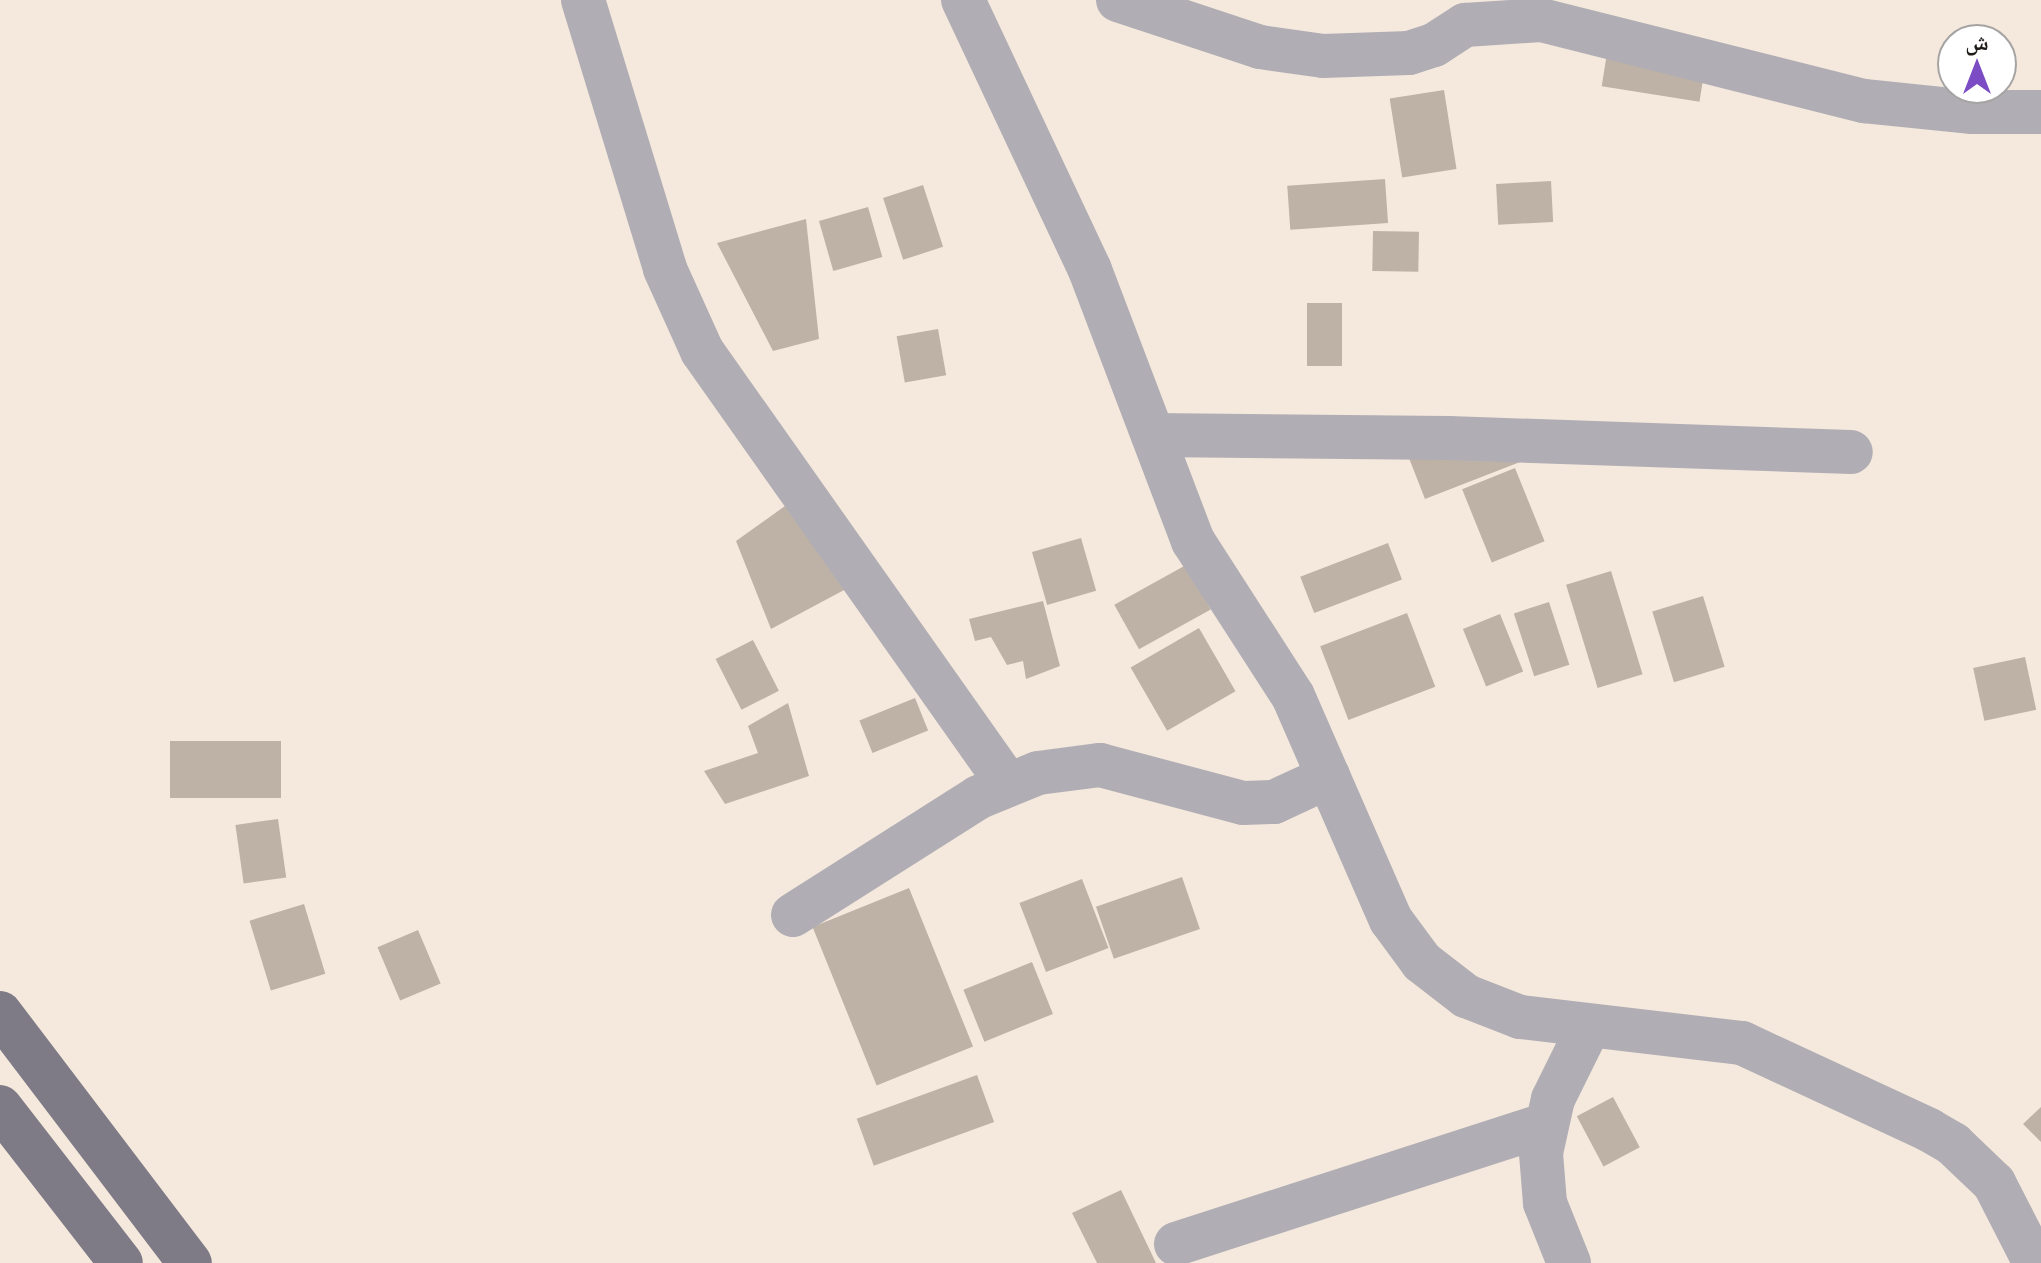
<!DOCTYPE html>
<html>
<head>
<meta charset="utf-8">
<style>
	body { margin:0 }
	#map { position:relative; width:2041px; height:1263px; overflow:hidden; background:#f5e9dd; font-family:Commissioner,"Noto Naskh Arabic",sans-serif }
	div>[style] { position:absolute }
	[style*='--x'] { left:calc(var(--x)*1px); top:calc(var(--y)*1px); width:calc(var(--w)*1px); rotate:calc(var(--a)*1deg) }
	.building>* { inset:0; background:#beb2a7; transform-origin:0 0 }
	.minor>* { height:44px; margin:-22px; padding:0 22px; transform-origin:22px; border-radius:22px; background:#b0aeb4 }
	.major>* { height:44px; margin:-22px; padding:0 22px; transform-origin:22px; border-radius:22px; background:#7e7b86 }
	span { translate:-50% -50%; white-space:nowrap; text-align:center; line-height:1.15; -webkit-text-stroke:8px #fff; paint-order:stroke }
	.north { position:absolute; left:1937px; top:24px; width:80px; height:80px; box-sizing:border-box; background:#fff; border:2px solid #a6a4a3; border-radius:50%; rotate:0deg; font-size:22px; font-weight:700; line-height:32px; text-align:center; color:#201c18 }
	.north::after { content:''; display:block; margin:auto; width:28px; height:36px; background:#7c4cc4; clip-path:polygon(50% 0,100% 100%,50% 72%,0 100%) }
</style>
</head>
<body>
<div id="map">
	<div class="building">
		<div style="left:1610px;top:34px;width:99px;height:53px;rotate:9deg"></div>
		<div style="left:1444px;top:90px;width:80px;height:55px;rotate:81deg"></div>
		<div style="left:1385px;top:179px;width:44px;height:98px;rotate:86deg"></div>
		<div style="left:1551px;top:181px;width:41px;height:55px;rotate:87deg"></div>
		<div style="left:923px;top:185px;width:65px;height:42px;rotate:72deg"></div>
		<div style="left:868px;top:207px;width:52px;height:51px;rotate:74deg"></div>
		<div style="clip-path:polygon(806px 219px,819px 339px,773px 351px,717px 243px)"></div>
		<div style="left:1373px;top:231px;width:46px;height:40px;rotate:1deg"></div>
		<div style="left:1307px;top:303px;width:35px;height:63px"></div>
		<div style="left:938px;top:329px;width:47px;height:42px;rotate:80deg"></div>
		<div style="clip-path:polygon(1398px 430px,1520px 462px,1425px 499px)"></div>
		<div style="left:1515px;top:468px;width:79px;height:57px;rotate:68deg"></div>
		<div style="clip-path:polygon(799px 496px,861px 581px,771px 629px,736px 541px)"></div>
		<div style="left:1081px;top:538px;width:55px;height:51px;rotate:74deg"></div>
		<div style="left:1388px;top:543px;width:39px;height:94px;rotate:69deg"></div>
		<div style="left:1186px;top:565px;width:51px;height:82px;rotate:61deg"></div>
		<div style="left:1611px;top:571px;width:108px;height:47px;rotate:73deg"></div>
		<div style="left:1703px;top:596px;width:74px;height:53px;rotate:73deg"></div>
		<div style="clip-path:polygon(1043px 601px,1060px 666px,1026px 679px,1023px 661px,1007px 665px,991px 637px,975px 641px,969px 619px)"></div>
		<div style="left:1549px;top:602px;width:66px;height:37px;rotate:72deg"></div>
		<div style="left:1407px;top:613px;width:79px;height:93px;rotate:69deg"></div>
		<div style="left:1500px;top:614px;width:62px;height:40px;rotate:68deg"></div>
		<div style="left:1199px;top:628px;width:73px;height:79px;rotate:60deg"></div>
		<div style="left:753px;top:640px;width:57px;height:42px;rotate:63deg"></div>
		<div style="left:2025px;top:657px;width:54px;height:53px;rotate:78deg"></div>
		<div style="left:915px;top:698px;width:35px;height:60px;rotate:68deg"></div>
		<div style="clip-path:polygon(788px 703px,809px 776px,725px 804px,704px 771px,758px 753px,748px 726px)"></div>
		<div style="left:281px;top:741px;width:57px;height:111px;rotate:90deg"></div>
		<div style="left:278px;top:819px;width:59px;height:43px;rotate:82deg"></div>
		<div style="left:1182px;top:877px;width:55px;height:91px;rotate:71deg"></div>
		<div style="left:1082px;top:879px;width:74px;height:67px;rotate:69deg"></div>
		<div style="left:909px;top:888px;width:171px;height:104px;rotate:68deg"></div>
		<div style="left:304px;top:904px;width:73px;height:57px;rotate:73deg"></div>
		<div style="left:418px;top:930px;width:58px;height:44px;rotate:67deg"></div>
		<div style="left:1032px;top:962px;width:56px;height:74px;rotate:68deg"></div>
		<div style="left:977px;top:1075px;width:50px;height:128px;rotate:70deg"></div>
		<div style="left:1613px;top:1097px;width:57px;height:41px;rotate:62deg"></div>
		<div style="clip-path:polygon(2041px 1107px,2041px 1142px,2023px 1124px)"></div>
		<div style="clip-path:polygon(1121px 1190px,1156px 1263px,1097px 1263px,1072px 1213px)"></div>
	</div>
	<div class="minor">
		<div style="--x:583;--y:0;--w:281;--a:73"></div>
		<div style="--x:665;--y:269;--w:90;--a:65.7"></div>
		<div style="--x:702;--y:351;--w:529;--a:54.78"></div>
		<div style="--x:963;--y:0;--w:298;--a:64.8"></div>
		<div style="--x:1090;--y:270;--w:290;--a:69.2"></div>
		<div style="--x:1193;--y:541;--w:184;--a:57.2"></div>
		<div style="--x:1293;--y:696;--w:244;--a:66.4"></div>
		<div style="--x:1391;--y:920;--w:52;--a:53.6"></div>
		<div style="--x:1422;--y:962;--w:56;--a:37.7"></div>
		<div style="--x:1466;--y:996;--w:58;--a:21.3"></div>
		<div style="--x:1520;--y:1017;--w:224;--a:6.7"></div>
		<div style="--x:1742;--y:1043;--w:206;--a:24.9"></div>
		<div style="--x:1929;--y:1130;--w:28;--a:30"></div>
		<div style="--x:1953;--y:1144;--w:57;--a:43.6"></div>
		<div style="--x:1994;--y:1183;--w:90;--a:62.9"></div>
		<div style="--x:1118;--y:0;--w:150;--a:18.3"></div>
		<div style="--x:1260;--y:47;--w:64;--a:8.1"></div>
		<div style="--x:1323;--y:56;--w:86;--a:-2"></div>
		<div style="--x:1409;--y:53;--w:26;--a:-18"></div>
		<div style="--x:1434;--y:45;--w:37;--a:-33"></div>
		<div style="--x:1465;--y:25;--w:76;--a:-3.8"></div>
		<div style="--x:1541;--y:20;--w:333;--a:14.1"></div>
		<div style="--x:1864;--y:101;--w:109;--a:5.8"></div>
		<div style="--x:1972;--y:112;--w:69;--a:0"></div>
		<div style="--x:1153;--y:435;--w:296;--a:0.6"></div>
		<div style="--x:1449;--y:438;--w:402;--a:2"></div>
		<div style="--x:793;--y:915;--w:220;--a:-32.4"></div>
		<div style="--x:979;--y:797;--w:64;--a:-22.1"></div>
		<div style="--x:1038;--y:773;--w:63;--a:-7.4"></div>
		<div style="--x:1100;--y:765;--w:148;--a:14.9"></div>
		<div style="--x:1243;--y:803;--w:31;--a:-2"></div>
		<div style="--x:1274;--y:802;--w:60;--a:-24.8"></div>
		<div style="--x:1176;--y:1244;--w:387;--a:-17.9"></div>
		<div style="--x:1569;--y:1263;--w:65;--a:-111.8"></div>
		<div style="--x:1545;--y:1203;--w:50;--a:-94.6"></div>
		<div style="--x:1541;--y:1153;--w:55;--a:-77.5"></div>
		<div style="--x:1553;--y:1099;--w:81;--a:-63.7"></div>
	</div>
	<div class="major">
		<div style="--x:0;--y:1013;--w:314;--a:52.8"></div>
		<div style="--x:0;--y:1107;--w:197;--a:52.2"></div>
	</div>
	<div class="north">ش</div>
</div>
</body>
</html>
